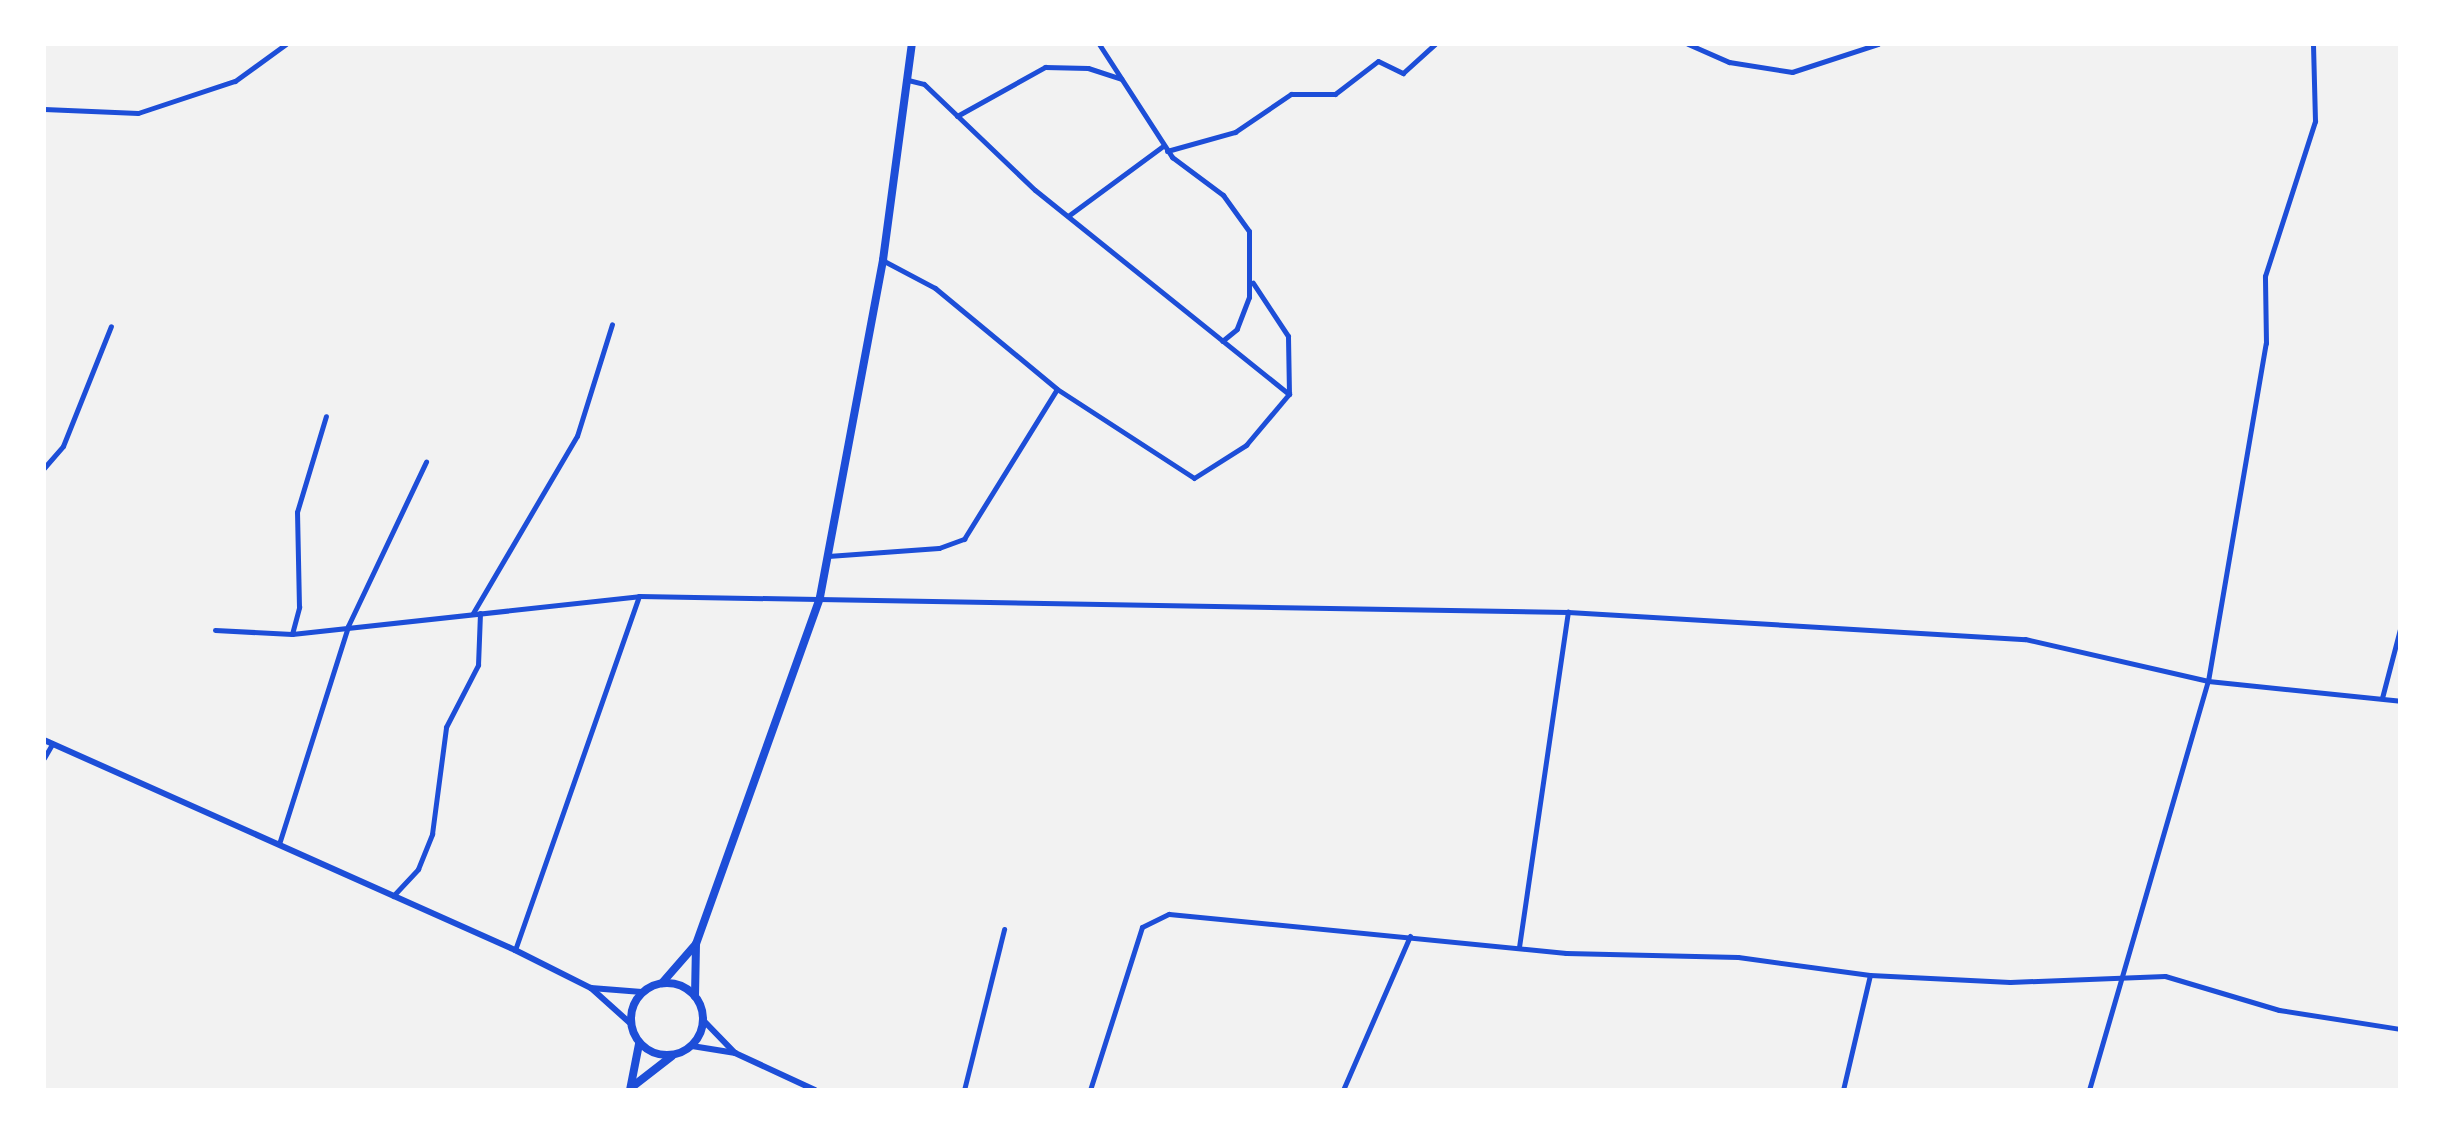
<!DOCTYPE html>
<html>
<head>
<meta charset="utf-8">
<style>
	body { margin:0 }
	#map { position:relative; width:2444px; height:1134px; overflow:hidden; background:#f2f2f2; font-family:Ubuntu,sans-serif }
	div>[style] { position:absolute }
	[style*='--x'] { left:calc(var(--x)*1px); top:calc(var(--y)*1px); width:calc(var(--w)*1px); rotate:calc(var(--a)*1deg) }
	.minor>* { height:5px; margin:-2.5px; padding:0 2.5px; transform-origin:2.5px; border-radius:2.5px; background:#1d4ed8 }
	.tertiary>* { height:6px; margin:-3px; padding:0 3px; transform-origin:3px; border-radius:3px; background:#1d4ed8 }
	.primary>* { height:8px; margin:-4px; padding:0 4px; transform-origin:4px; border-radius:4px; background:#1d4ed8 }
	.primary>.ring { margin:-4px; padding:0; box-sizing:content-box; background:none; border:8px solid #1d4ed8; border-radius:50% }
	span { translate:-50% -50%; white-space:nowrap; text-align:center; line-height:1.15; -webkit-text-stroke:8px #fff; paint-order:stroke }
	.frame { position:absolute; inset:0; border:46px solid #fff; pointer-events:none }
</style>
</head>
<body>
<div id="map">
	<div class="minor">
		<div style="--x:1099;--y:44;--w:135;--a:57.1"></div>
		<div style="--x:1172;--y:157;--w:64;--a:36.7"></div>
		<div style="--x:1223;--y:195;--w:44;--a:54.2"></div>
		<div style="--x:1249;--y:231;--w:66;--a:90"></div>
		<div style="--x:1249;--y:297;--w:34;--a:111"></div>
		<div style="--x:1237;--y:329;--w:19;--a:141"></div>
		<div style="--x:1688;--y:44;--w:45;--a:23.7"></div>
		<div style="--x:1729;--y:62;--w:64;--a:9"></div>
		<div style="--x:1792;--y:72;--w:90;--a:-18"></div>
		<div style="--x:908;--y:80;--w:16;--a:14"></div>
		<div style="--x:924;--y:84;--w:153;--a:43.7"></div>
		<div style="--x:1035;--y:190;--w:326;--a:38.8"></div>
		<div style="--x:44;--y:109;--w:94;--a:2.4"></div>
		<div style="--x:138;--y:113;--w:102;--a:-18.3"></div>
		<div style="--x:235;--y:81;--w:63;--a:-36"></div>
		<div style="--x:957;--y:116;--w:101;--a:-29.1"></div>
		<div style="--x:1045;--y:67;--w:43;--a:1.3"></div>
		<div style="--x:1088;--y:68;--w:35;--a:18"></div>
		<div style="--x:1167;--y:151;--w:71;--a:-15.6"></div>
		<div style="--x:1235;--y:132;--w:68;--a:-34.2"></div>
		<div style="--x:1291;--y:94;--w:44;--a:0"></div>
		<div style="--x:1335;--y:94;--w:54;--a:-37.5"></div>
		<div style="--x:1378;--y:61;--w:28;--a:26"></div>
		<div style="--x:1403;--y:73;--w:43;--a:-42.2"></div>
		<div style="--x:1068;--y:216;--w:118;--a:-36.4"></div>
		<div style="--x:884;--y:261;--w:58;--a:27.9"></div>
		<div style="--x:935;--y:288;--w:158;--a:39.6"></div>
		<div style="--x:1057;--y:389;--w:163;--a:33"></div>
		<div style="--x:1194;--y:478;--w:62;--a:-32.4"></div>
		<div style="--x:1246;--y:445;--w:67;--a:-49.9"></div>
		<div style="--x:1289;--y:394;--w:58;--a:-91"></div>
		<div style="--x:1288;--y:336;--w:64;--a:-123.4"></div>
		<div style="--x:44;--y:468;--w:29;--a:-49"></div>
		<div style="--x:63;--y:446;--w:129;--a:-68.2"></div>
		<div style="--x:828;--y:556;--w:111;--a:-4.1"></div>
		<div style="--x:939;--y:548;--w:27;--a:-20"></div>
		<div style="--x:964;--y:539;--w:176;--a:-58.2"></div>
		<div style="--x:473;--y:613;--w:205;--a:-59.6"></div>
		<div style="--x:577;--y:436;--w:117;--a:-72.6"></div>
		<div style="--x:215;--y:630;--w:77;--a:3"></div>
		<div style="--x:292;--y:634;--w:349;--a:-6.2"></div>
		<div style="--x:639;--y:596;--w:929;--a:0.99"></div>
		<div style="--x:1568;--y:612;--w:458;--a:3.4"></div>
		<div style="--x:2025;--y:639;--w:188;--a:12.9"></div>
		<div style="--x:2208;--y:681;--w:193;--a:5.9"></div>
		<div style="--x:292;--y:634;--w:28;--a:-75"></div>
		<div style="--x:299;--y:607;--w:95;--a:-91.2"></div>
		<div style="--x:297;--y:512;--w:100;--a:-73.2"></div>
		<div style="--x:2382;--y:698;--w:71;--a:-75.4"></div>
		<div style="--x:44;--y:758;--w:16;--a:-60"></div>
		<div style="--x:279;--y:844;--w:229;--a:-72.4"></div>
		<div style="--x:348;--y:626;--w:182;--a:-64.6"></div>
		<div style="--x:393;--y:896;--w:37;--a:-47"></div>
		<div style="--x:418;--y:869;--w:38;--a:-68"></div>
		<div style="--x:432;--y:834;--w:108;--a:-82.5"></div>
		<div style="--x:446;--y:727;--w:70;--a:-62.7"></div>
		<div style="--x:478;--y:665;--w:52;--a:-87.8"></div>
		<div style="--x:1519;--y:947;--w:339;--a:-81.7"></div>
		<div style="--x:515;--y:950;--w:375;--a:-70.7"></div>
		<div style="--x:964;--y:1090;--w:166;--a:-76"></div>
		<div style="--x:1090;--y:1090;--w:171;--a:-72.3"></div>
		<div style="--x:1142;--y:927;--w:30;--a:-26"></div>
		<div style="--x:1169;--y:914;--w:399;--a:5.6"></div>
		<div style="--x:1566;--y:953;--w:172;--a:1.3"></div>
		<div style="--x:1738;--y:957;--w:133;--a:7.8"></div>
		<div style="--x:1870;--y:975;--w:140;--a:2.9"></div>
		<div style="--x:2010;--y:982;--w:155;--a:-2.2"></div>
		<div style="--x:2165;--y:976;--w:119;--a:16.6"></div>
		<div style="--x:2279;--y:1010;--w:122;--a:8.9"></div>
		<div style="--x:1343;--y:1090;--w:168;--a:-66.5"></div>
		<div style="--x:1843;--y:1090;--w:118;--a:-76.8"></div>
		<div style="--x:2089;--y:1090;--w:426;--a:-73.8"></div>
		<div style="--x:2208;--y:681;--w:343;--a:-80.3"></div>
		<div style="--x:2266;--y:343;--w:67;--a:-90.9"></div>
		<div style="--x:2265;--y:276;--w:163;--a:-72.1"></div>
		<div style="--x:2315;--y:121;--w:77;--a:-91.5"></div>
	</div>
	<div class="tertiary">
		<div style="--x:44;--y:740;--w:516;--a:24.03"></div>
		<div style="--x:515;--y:950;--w:85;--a:26.6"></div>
		<div style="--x:591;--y:988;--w:52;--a:41.9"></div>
		<div style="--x:591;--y:988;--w:51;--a:4.5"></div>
		<div style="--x:703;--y:1020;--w:45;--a:45.9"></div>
		<div style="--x:692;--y:1046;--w:44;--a:9.2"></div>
		<div style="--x:735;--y:1053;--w:88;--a:24.8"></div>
	</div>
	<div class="primary">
		<div class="ring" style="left:631px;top:983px;width:64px;height:64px"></div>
		<div style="--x:662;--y:983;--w:50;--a:-49"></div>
		<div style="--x:695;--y:996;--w:52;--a:-88.9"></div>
		<div style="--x:696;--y:944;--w:368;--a:-70.3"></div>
		<div style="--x:820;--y:597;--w:343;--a:-79.4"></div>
		<div style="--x:883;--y:260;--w:218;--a:-82.4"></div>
		<div style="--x:632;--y:1087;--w:51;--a:-37.8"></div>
		<div style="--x:630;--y:1090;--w:47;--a:-78.9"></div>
	</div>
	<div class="frame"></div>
</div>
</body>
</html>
